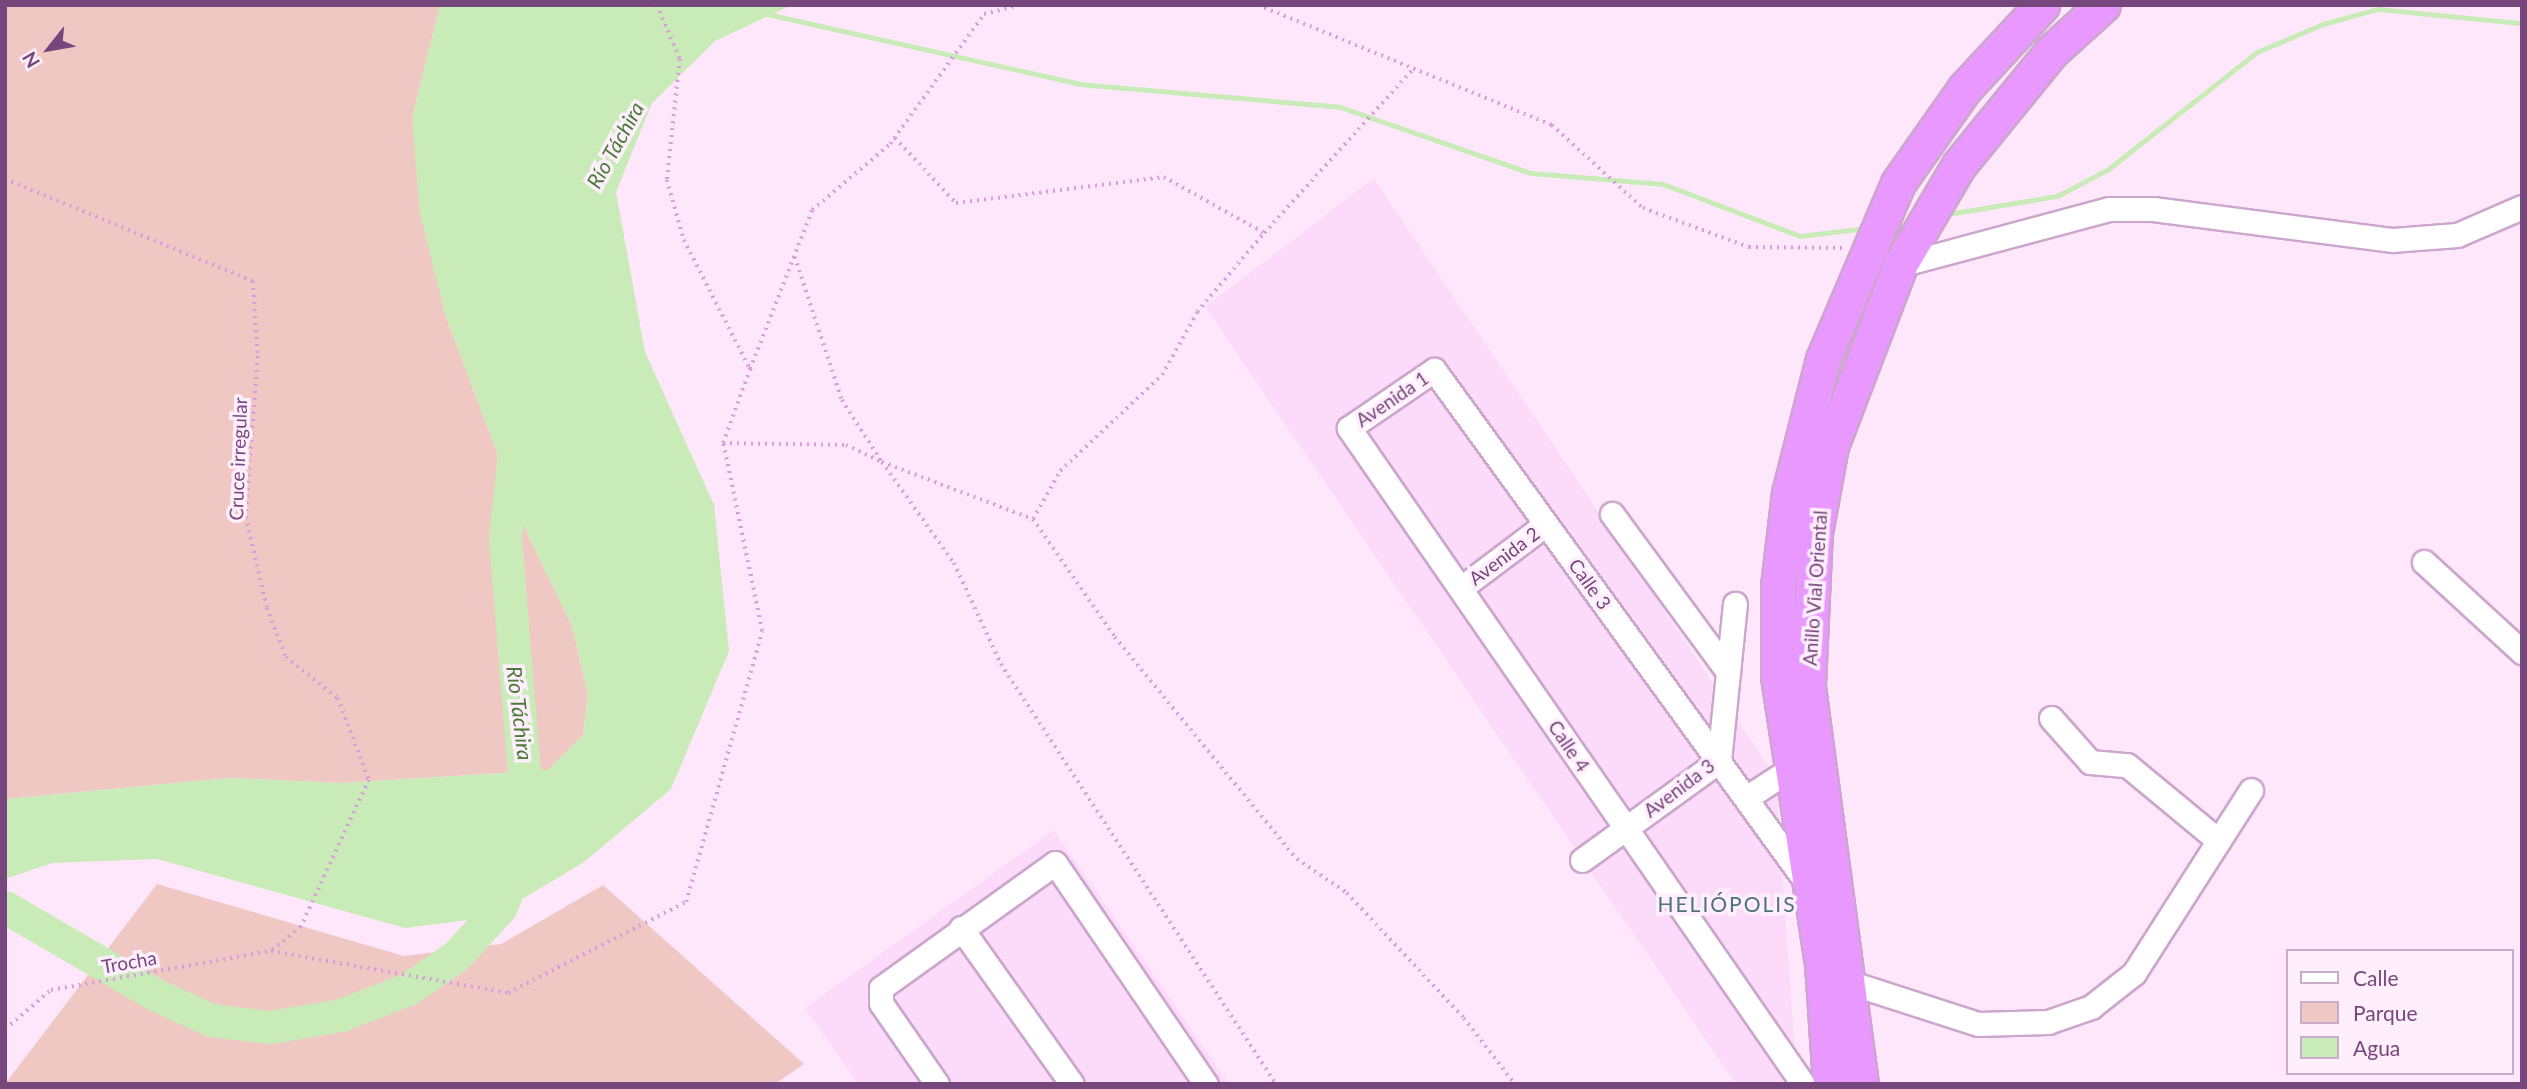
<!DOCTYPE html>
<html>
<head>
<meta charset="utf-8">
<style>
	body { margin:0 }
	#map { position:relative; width:2527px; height:1089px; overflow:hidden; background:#ffe7fb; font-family:Lato,sans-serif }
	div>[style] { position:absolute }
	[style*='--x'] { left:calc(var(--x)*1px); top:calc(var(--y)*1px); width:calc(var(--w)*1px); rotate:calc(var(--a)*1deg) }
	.residential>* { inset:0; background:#fcdaf9 }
	.green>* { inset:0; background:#efc8c3 }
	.water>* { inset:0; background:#c9ebb8 }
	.stream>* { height:5px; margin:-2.5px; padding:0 2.5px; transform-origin:2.5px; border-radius:2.5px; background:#c9ebb8 }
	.river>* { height:33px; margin:-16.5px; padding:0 16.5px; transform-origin:16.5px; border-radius:16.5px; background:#c9ebb8 }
	.path>* { height:3.5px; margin-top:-1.75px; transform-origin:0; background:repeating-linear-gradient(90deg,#d79ddd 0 2px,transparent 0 7px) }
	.roads { filter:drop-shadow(2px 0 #cca6cd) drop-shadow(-2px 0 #cca6cd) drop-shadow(0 2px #cca6cd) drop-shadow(0 -2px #cca6cd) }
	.minor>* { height:23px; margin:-11.5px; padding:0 11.5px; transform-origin:11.5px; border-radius:11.5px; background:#fff }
	.highway>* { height:33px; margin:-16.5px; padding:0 16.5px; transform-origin:16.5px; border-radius:16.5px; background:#e998ff }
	span { translate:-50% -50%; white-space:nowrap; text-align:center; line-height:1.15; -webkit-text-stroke:7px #ffeffd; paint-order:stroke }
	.street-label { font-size:19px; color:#76477c }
	.water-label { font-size:21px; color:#4b7b36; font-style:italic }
	.neighbourhood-label { font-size:21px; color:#4e737c; letter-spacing:2px }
	.frame { position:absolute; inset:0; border:7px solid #76477c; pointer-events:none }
	.legend { position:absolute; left:2286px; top:949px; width:228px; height:126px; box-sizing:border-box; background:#ffeffd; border:2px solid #c8acc9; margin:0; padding:9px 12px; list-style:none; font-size:21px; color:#76477c }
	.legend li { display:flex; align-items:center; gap:14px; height:35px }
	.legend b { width:35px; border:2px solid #c8acc9 }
	.north { position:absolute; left:14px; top:14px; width:70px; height:70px; -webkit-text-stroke:5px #ffeffd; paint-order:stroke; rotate:239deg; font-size:19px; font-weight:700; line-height:28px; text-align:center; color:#76477c }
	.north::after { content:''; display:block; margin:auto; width:24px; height:32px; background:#76477c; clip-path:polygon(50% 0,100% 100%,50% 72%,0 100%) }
</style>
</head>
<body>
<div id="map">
	<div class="residential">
		<div style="clip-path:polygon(1374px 178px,1776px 777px,1797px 1084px,1736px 1084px,1205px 307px)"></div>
		<div style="clip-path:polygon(1054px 830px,1229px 1084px,858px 1084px,805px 1008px)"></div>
	</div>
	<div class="green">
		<div style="clip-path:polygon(5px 5px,440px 5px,412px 118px,445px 314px,528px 535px,572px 626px,588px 695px,583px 735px,548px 770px,342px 783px,229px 778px,5px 799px)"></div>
		<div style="clip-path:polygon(157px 884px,404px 956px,501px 944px,603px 885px,804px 1064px,775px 1084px,5px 1084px)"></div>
	</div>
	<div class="water">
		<div style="clip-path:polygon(440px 5px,792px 5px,715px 41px,652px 103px,616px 192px,645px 352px,714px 505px,729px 651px,671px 789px,584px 862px,492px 917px,405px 928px,157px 859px,52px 863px,5px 879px,5px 799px,229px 778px,342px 783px,548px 770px,583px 735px,588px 695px,572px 626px,528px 535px,445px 314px,420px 214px,412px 118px)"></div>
	</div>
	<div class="stream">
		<div style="--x:767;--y:14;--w:320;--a:12.6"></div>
		<div style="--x:1079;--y:84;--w:262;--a:5"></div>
		<div style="--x:1340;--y:107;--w:202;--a:19.1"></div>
		<div style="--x:1531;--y:173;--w:132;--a:4.8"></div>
		<div style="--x:1663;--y:184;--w:147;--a:20.8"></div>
		<div style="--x:1800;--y:236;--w:67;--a:-6.8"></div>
		<div style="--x:1942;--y:215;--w:117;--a:-9.4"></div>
		<div style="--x:2057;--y:196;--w:56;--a:-27.5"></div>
		<div style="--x:2107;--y:170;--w:191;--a:-38.2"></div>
		<div style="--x:2257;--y:52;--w:72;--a:-23"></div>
		<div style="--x:2323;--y:24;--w:57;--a:-15.3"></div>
		<div style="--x:2378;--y:9;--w:145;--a:5.6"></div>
	</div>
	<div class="river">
		<div style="--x:515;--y:443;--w:96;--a:96"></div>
		<div style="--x:505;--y:538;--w:277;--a:85.4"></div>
		<div style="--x:5;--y:907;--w:175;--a:30.2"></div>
		<div style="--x:156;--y:995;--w:60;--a:24.4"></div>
		<div style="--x:211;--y:1020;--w:59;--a:6.8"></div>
		<div style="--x:270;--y:1027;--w:72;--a:-9.6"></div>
		<div style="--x:341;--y:1015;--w:72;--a:-21.2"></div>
		<div style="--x:408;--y:989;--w:58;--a:-34.5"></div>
		<div style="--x:456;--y:956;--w:65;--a:-47.5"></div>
		<div style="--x:500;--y:908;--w:34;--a:-67"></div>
	</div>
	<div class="path">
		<div style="--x:657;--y:5;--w:59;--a:66.9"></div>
		<div style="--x:680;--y:59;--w:122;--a:96.1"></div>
		<div style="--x:667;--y:180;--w:62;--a:74.2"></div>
		<div style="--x:684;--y:240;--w:145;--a:62.9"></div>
		<div style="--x:1258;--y:5;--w:318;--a:22.2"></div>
		<div style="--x:1552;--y:125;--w:123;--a:42.4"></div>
		<div style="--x:1643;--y:208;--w:113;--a:20.2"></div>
		<div style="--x:1749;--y:247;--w:95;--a:0.6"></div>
		<div style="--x:895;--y:138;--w:89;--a:46.8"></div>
		<div style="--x:956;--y:203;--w:210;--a:-7.1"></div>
		<div style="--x:1164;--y:177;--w:115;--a:29.2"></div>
		<div style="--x:1264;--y:233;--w:222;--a:-47.7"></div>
		<div style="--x:5;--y:179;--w:268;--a:22.4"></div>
		<div style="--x:253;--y:281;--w:75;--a:86.2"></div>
		<div style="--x:258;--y:356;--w:161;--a:94.3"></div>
		<div style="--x:246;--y:517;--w:93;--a:77"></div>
		<div style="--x:267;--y:608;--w:53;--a:68.8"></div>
		<div style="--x:286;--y:657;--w:66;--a:38.3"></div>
		<div style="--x:338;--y:698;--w:88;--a:69.3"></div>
		<div style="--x:369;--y:780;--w:162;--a:114.8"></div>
		<div style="--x:301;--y:927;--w:38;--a:141"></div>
		<div style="--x:795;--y:257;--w:151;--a:71.8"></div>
		<div style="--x:842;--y:400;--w:74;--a:57.2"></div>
		<div style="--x:882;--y:462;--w:161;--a:20.7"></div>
		<div style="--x:1033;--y:519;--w:144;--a:55.2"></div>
		<div style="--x:1115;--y:637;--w:287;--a:50.7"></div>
		<div style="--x:1297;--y:859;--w:60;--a:34.2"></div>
		<div style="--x:1347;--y:893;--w:171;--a:46.9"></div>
		<div style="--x:1464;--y:1018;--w:83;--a:52.3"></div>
		<div style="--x:723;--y:443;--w:123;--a:0.9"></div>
		<div style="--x:846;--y:445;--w:40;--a:25"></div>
		<div style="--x:882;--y:462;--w:124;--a:54.5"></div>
		<div style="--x:954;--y:563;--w:111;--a:65"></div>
		<div style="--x:1001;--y:664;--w:502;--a:56.78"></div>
		<div style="--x:1033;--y:519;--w:55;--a:-60.6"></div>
		<div style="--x:1060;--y:471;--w:140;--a:-43.3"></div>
		<div style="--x:1162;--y:375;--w:72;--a:-60.9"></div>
		<div style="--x:1197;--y:312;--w:104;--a:-49.7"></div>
		<div style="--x:5;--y:1029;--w:60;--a:-40.3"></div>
		<div style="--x:51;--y:990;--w:223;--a:-10.1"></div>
		<div style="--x:271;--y:951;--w:241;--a:10"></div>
		<div style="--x:508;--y:993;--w:200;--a:-27.1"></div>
		<div style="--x:686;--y:902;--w:281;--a:-74.3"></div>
		<div style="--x:762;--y:631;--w:192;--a:-101.7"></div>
		<div style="--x:723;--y:443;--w:79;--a:-70"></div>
		<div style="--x:750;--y:369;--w:171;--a:-68.7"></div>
		<div style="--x:812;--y:210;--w:102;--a:-40.2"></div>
		<div style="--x:890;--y:144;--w:160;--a:-54.1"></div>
		<div style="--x:984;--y:14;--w:36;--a:-14"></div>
	</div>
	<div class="roads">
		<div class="minor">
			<div style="--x:1900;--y:265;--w:216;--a:-15"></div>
			<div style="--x:2109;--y:209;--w:44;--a:0"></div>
			<div style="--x:2153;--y:209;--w:242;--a:7.4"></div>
			<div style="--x:2393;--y:240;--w:64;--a:-4.5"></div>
			<div style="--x:2457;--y:235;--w:71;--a:-23.3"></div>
			<div style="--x:1612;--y:514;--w:196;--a:53.7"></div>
			<div style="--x:2424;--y:562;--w:133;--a:42.6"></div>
			<div style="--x:1461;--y:588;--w:106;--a:-37"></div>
			<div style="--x:2051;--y:718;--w:59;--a:48.4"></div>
			<div style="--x:2090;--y:762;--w:37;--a:5"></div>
			<div style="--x:2127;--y:765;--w:119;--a:39.6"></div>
			<div style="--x:1746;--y:798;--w:51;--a:-33.1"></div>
			<div style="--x:1582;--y:860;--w:169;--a:-35.9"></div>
			<div style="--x:1719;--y:761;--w:158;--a:-84.2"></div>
			<div style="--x:961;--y:928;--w:191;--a:54.6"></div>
			<div style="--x:1851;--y:983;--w:133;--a:17.9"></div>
			<div style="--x:1978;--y:1024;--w:70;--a:-1.6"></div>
			<div style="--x:2048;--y:1022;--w:46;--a:-19.2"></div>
			<div style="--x:2091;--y:1007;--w:55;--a:-38.3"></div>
			<div style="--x:2134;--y:973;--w:217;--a:-57.4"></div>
			<div style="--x:937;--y:1084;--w:98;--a:-124.7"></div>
			<div style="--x:881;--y:1003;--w:15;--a:-90"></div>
			<div style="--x:881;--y:988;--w:214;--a:-35.7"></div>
			<div style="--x:1055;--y:863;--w:268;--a:55.7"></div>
			<div style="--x:1803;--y:1084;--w:798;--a:-124.69"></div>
			<div style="--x:1349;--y:428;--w:103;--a:-34.3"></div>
			<div style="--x:1434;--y:370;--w:634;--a:53.98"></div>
		</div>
		<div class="highway">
			<div style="--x:1830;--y:1084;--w:120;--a:-93.8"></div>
			<div style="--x:1822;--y:964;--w:290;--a:-98.7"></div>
			<div style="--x:1778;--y:677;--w:91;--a:-90"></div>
			<div style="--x:1778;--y:586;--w:94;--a:-83.3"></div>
			<div style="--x:1789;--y:493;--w:138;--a:-75.8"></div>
			<div style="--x:1823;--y:359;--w:191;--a:-66.9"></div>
			<div style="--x:1898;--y:183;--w:115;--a:-54.9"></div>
			<div style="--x:1964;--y:89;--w:115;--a:-47.1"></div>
			<div style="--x:1861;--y:1084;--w:403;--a:-97.6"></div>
			<div style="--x:1808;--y:685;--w:152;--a:-87.4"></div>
			<div style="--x:1815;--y:533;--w:88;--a:-79.6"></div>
			<div style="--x:1831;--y:446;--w:194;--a:-69.1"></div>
			<div style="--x:1900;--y:265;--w:116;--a:-59.5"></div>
			<div style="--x:1959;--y:165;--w:146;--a:-50.8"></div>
			<div style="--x:2051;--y:52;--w:70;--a:-42.1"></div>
		</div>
	</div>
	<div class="street-label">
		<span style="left:1392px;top:399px;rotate:-34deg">Avenida 1</span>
		<span style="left:238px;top:459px;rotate:-88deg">Cruce irregular</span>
		<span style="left:1504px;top:556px;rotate:-37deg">Avenida 2</span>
		<span style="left:1590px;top:584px;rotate:54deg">Calle 3</span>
		<span style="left:1815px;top:588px;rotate:-86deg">Anillo Vial Oriental</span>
		<span style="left:1569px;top:746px;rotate:56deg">Calle 4</span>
		<span style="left:1679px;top:788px;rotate:-37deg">Avenida 3</span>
		<span style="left:129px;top:962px;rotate:-10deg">Trocha</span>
	</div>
	<div class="water-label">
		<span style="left:615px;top:145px;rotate:-61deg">Río Táchira</span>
		<span style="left:520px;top:713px;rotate:83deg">Río Táchira</span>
	</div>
	<div class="neighbourhood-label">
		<span style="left:1727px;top:904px">HELIÓPOLIS</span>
	</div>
	<div class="frame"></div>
	<ul class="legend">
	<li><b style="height:9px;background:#fff"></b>Calle</li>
	<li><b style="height:19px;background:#efc8c3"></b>Parque</li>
	<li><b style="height:19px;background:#c9ebb8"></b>Agua</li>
	</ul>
	<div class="north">N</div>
</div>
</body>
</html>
